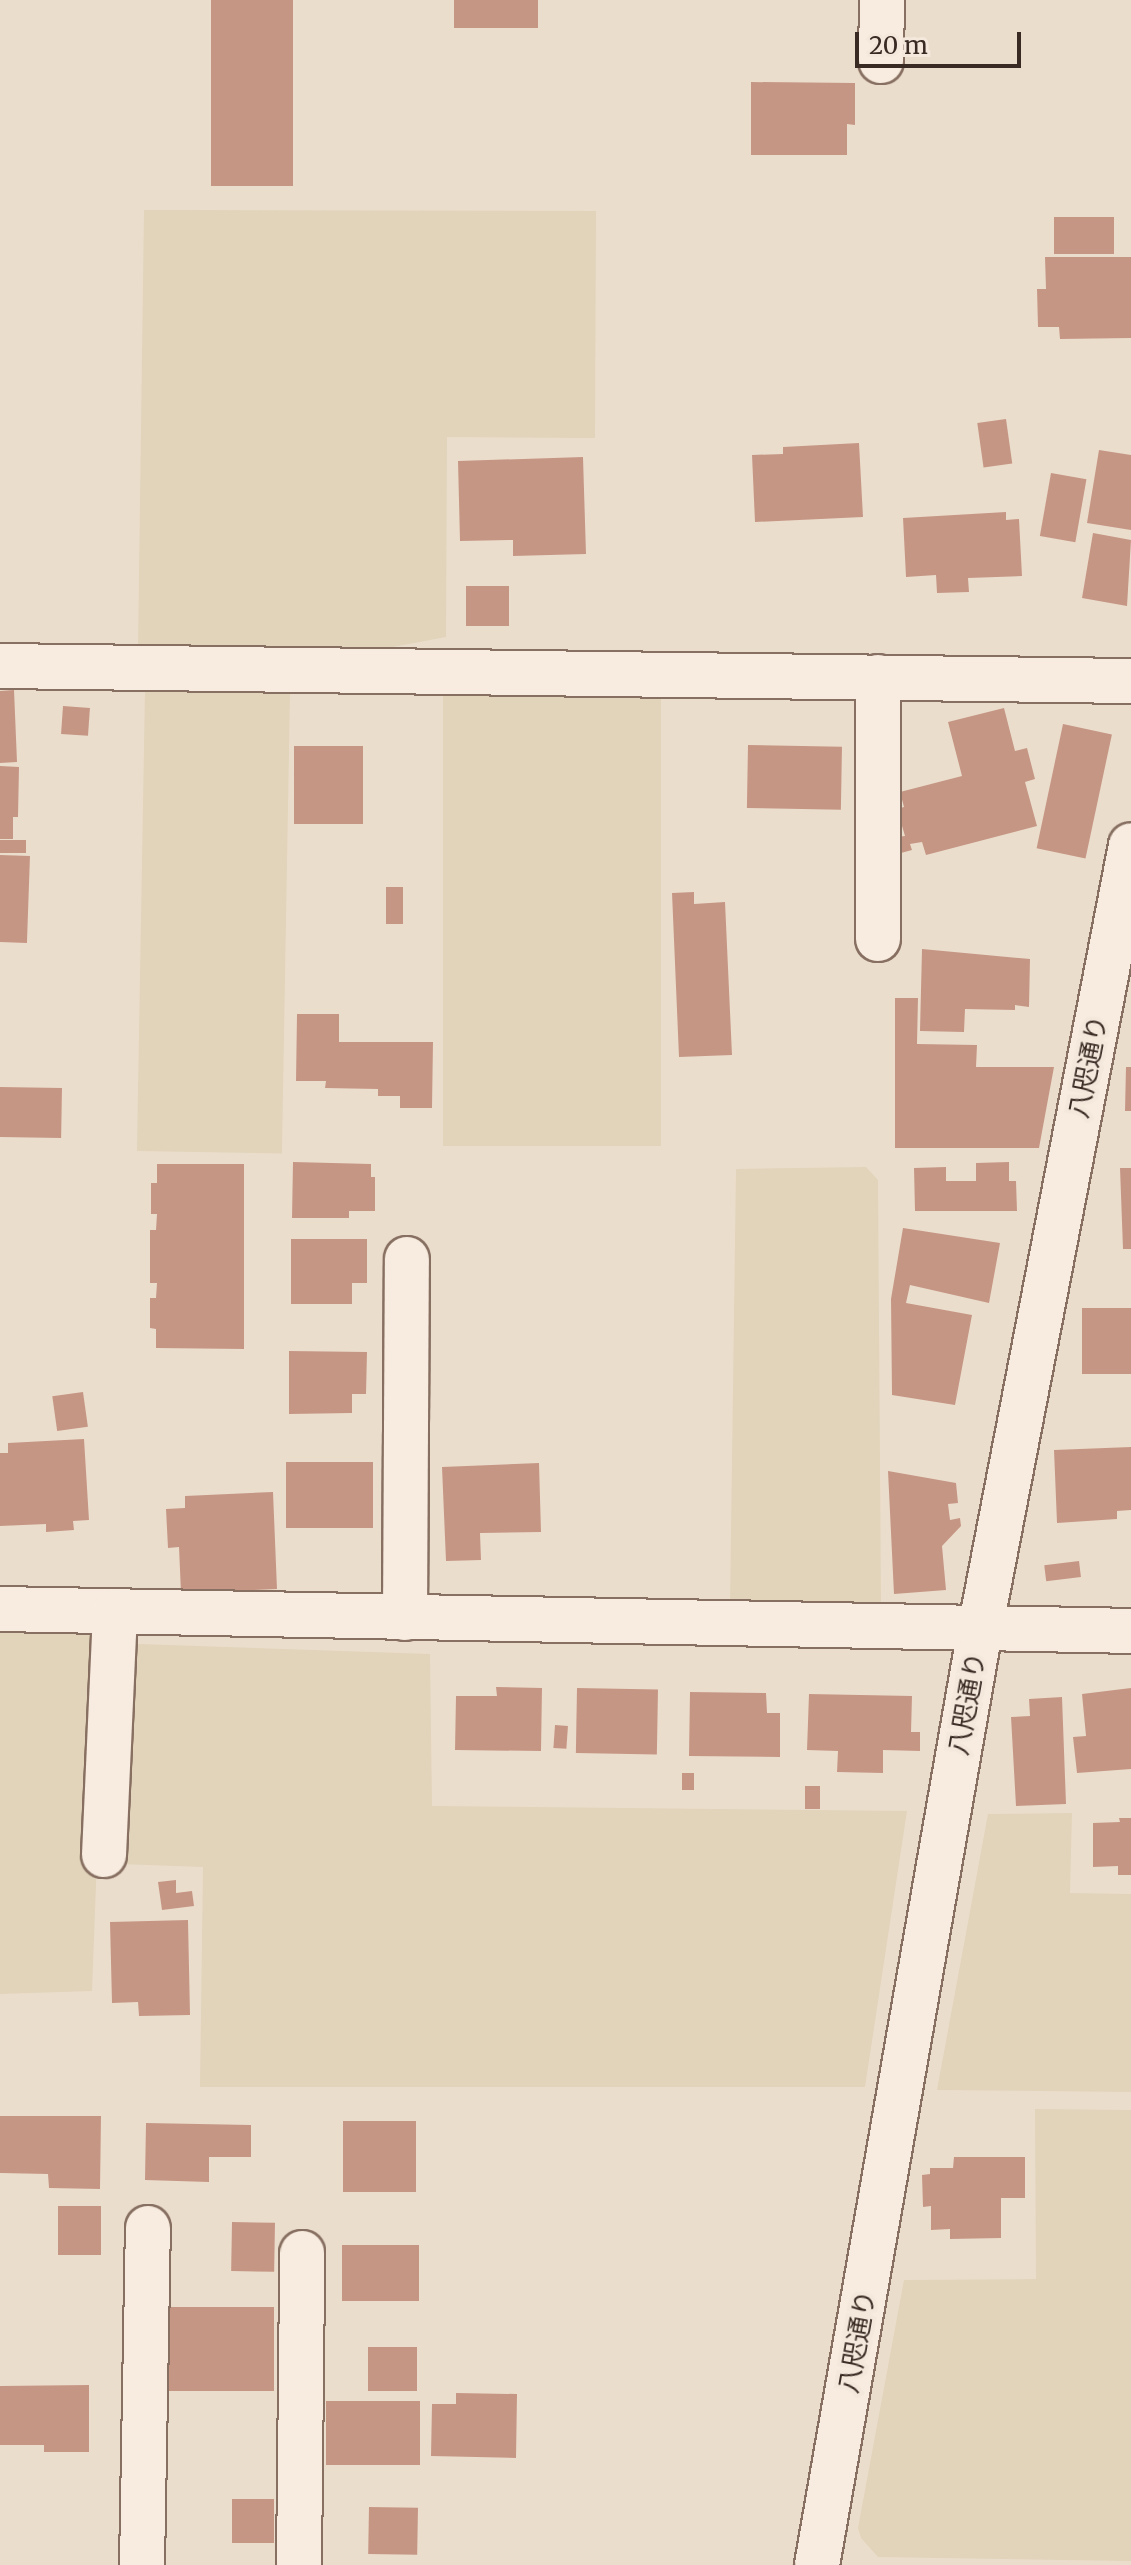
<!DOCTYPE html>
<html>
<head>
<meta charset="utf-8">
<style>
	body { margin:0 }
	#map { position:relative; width:1131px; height:2565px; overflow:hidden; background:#ebddcc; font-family:Merriweather,"Noto Sans JP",serif }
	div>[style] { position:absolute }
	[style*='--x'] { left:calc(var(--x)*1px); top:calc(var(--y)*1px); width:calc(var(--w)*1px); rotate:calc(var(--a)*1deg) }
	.farmland>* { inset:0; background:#e1d4ba; transform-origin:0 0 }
	.building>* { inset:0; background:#c69685; transform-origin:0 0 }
	.roads { filter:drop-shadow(2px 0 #876f61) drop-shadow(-2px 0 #876f61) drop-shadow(0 2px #876f61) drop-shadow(0 -2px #876f61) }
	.minor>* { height:44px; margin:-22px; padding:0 22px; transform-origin:22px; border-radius:22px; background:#f7ecdf }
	span { translate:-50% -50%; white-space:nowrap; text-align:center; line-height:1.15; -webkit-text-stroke:8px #f3e8db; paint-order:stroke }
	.street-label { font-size:26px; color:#392a23 }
	.scale { position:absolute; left:855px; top:32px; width:166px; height:36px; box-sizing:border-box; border:4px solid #392a23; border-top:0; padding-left:10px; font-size:24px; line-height:28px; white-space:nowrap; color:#392a23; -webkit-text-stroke:6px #f3e8db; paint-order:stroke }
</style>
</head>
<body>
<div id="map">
	<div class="farmland">
		<div style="clip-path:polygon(144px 210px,596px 211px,595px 438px,447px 437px,446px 637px,377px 650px,138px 649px)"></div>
		<div style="left:145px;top:690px;width:145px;height:461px;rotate:1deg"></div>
		<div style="left:661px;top:690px;width:456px;height:218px;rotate:90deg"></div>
		<div style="clip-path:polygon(866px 1167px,878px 1180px,881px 1606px,730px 1607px,736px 1169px)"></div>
		<div style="clip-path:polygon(0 1630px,94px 1631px,105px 1646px,92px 1991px,0 1994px)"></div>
		<div style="clip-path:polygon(139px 1644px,430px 1654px,432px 1806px,907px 1811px,865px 2087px,200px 2087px,203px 1867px,119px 1864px,125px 1658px)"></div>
		<div style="clip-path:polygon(1072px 1813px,1070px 1893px,1131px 1894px,1131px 2092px,937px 2090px,988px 1814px)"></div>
		<div style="clip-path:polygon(1035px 2109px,1131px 2110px,1131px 2561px,878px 2557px,861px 2538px,858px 2528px,904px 2280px,1036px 2279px)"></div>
	</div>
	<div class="building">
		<div style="left:211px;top:0;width:82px;height:186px"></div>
		<div style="left:454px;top:0;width:84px;height:28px"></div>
		<div style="clip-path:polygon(751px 82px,855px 83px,855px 125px,847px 124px,847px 155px,751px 155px)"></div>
		<div style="left:1114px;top:217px;width:37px;height:60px;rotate:90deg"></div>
		<div style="clip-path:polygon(1045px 257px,1131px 257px,1131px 338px,1060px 339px,1059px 327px,1038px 327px,1037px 289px,1046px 289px)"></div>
		<div style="left:1006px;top:419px;width:45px;height:29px;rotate:82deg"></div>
		<div style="clip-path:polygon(859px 443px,863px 517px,755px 522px,752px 455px,783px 454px,783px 447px)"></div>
		<div style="clip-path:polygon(1099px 450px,1131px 455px,1131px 530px,1087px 523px)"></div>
		<div style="clip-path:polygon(583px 457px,586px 554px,513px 556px,513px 540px,460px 541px,458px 461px)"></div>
		<div style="left:1051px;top:473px;width:36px;height:64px;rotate:10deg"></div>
		<div style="clip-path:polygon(1006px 512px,1006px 520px,1019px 519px,1022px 576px,968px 578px,969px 592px,937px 593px,936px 575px,906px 577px,903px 518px)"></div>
		<div style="clip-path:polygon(1093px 533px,1131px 540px,1127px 606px,1082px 598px)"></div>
		<div style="left:466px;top:586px;width:43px;height:40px"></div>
		<div style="clip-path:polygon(14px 690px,17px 762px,0 763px,0 691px)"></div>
		<div style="left:63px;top:706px;width:27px;height:28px;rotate:4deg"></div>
		<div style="clip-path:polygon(1004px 708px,1015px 751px,1027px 748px,1035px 779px,1025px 782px,1037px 826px,926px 855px,922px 842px,910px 844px,912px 850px,901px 853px,897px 837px,905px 836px,897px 809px,904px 807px,900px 792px,962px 776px,948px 722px)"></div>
		<div style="left:1063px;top:724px;width:50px;height:127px;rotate:12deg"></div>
		<div style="left:748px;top:745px;width:94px;height:63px;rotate:1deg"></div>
		<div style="left:294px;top:746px;width:69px;height:78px"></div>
		<div style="clip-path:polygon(0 766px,19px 767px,18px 817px,13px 817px,13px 839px,0 839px)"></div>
		<div style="left:26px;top:840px;width:13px;height:26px;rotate:90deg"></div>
		<div style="left:0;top:855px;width:30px;height:87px;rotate:2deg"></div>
		<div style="left:386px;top:887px;width:17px;height:37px"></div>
		<div style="clip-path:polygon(694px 892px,694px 904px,725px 902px,732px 1055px,679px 1057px,672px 893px)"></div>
		<div style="clip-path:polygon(922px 949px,1030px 959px,1029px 1007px,1015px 1005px,1015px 1010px,965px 1009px,964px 1032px,920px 1031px)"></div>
		<div style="clip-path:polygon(895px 998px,918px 998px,917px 1044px,977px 1045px,976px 1067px,1054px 1067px,1039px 1148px,895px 1148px)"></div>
		<div style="clip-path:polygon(297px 1014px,339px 1014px,339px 1042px,433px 1042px,432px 1108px,400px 1108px,400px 1096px,378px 1096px,378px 1089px,325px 1088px,326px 1081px,296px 1081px)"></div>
		<div style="clip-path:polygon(1126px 1067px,1131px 1067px,1131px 1111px,1125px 1111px)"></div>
		<div style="left:0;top:1087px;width:62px;height:50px;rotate:1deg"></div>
		<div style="clip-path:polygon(293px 1162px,371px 1164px,371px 1177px,375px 1177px,375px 1211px,349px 1211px,349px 1218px,292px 1218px)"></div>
		<div style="clip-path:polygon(1009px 1162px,1009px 1181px,1016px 1181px,1017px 1211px,915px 1211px,914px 1168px,946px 1167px,946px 1181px,976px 1181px,976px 1163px)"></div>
		<div style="clip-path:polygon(157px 1164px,244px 1164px,244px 1349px,156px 1348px,156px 1329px,150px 1328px,150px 1298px,156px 1298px,157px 1283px,150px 1283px,150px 1230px,156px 1230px,157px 1214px,151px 1214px,151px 1183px,157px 1183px)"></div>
		<div style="clip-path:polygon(1120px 1168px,1131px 1168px,1131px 1249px,1123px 1249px)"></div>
		<div style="clip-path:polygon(903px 1228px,1000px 1243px,989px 1303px,910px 1285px,906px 1303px,972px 1315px,955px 1405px,892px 1395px,891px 1299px)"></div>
		<div style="clip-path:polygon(291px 1239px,367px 1239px,367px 1283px,352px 1283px,352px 1304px,291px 1304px)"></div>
		<div style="left:1082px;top:1308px;width:49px;height:66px"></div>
		<div style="clip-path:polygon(289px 1351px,367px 1352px,366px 1394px,352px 1394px,352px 1413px,289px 1414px)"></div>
		<div style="left:83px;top:1392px;width:35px;height:31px;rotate:82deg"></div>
		<div style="clip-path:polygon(84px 1439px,89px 1520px,73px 1521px,74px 1530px,46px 1532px,46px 1524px,0 1526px,0 1453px,8px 1453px,8px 1443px)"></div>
		<div style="clip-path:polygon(1131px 1447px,1131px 1510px,1117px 1511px,1117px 1519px,1057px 1523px,1054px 1450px)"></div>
		<div style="left:286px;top:1462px;width:87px;height:66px"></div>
		<div style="clip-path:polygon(539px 1463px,541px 1532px,480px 1533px,481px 1560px,446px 1561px,442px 1467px)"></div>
		<div style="clip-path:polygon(888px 1471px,956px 1483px,958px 1503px,948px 1504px,950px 1520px,960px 1518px,961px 1526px,942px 1546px,946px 1590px,894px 1594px)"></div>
		<div style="clip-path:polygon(273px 1492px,277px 1589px,181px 1593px,179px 1547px,168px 1548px,166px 1509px,185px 1508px,185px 1496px)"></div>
		<div style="left:1079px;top:1561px;width:16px;height:35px;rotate:83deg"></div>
		<div style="clip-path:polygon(496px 1687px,542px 1688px,541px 1751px,455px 1750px,456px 1696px,497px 1696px)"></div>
		<div style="left:577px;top:1688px;width:81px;height:65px;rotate:1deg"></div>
		<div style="clip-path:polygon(1131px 1688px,1131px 1769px,1077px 1773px,1073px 1737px,1086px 1736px,1082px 1694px)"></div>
		<div style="clip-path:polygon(690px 1692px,766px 1693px,767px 1713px,780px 1713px,780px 1757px,689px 1756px)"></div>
		<div style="clip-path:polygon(809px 1694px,912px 1696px,911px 1732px,920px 1732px,920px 1751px,883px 1750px,883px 1773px,837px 1772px,838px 1751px,807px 1750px)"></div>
		<div style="clip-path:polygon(1062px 1697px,1066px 1804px,1016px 1806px,1011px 1717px,1030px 1716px,1029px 1699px)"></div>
		<div style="left:555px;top:1725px;width:13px;height:23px;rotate:4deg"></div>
		<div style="left:682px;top:1773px;width:12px;height:17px"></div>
		<div style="left:805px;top:1786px;width:15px;height:23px"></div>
		<div style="clip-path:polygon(1119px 1818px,1131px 1818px,1131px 1875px,1118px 1875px,1118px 1866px,1093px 1867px,1093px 1823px,1120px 1822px)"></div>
		<div style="clip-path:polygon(176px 1880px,176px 1893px,192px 1891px,194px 1906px,162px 1910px,158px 1882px)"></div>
		<div style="clip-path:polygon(188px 1920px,190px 2015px,139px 2016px,138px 2002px,112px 2003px,110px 1922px)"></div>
		<div style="clip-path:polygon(0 2116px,101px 2116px,100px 2189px,49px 2188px,48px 2174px,0 2173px)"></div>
		<div style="left:343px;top:2121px;width:73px;height:71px"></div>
		<div style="clip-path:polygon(146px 2123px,251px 2125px,251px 2157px,209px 2157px,209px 2182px,145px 2180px)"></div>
		<div style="clip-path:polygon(954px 2157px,1025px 2157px,1025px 2198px,1001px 2198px,1001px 2238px,950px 2239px,950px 2229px,931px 2230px,931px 2206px,923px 2207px,922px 2175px,930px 2174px,930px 2168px,953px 2168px)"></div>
		<div style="left:58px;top:2206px;width:43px;height:49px"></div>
		<div style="left:232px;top:2222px;width:43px;height:49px;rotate:1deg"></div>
		<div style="left:342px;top:2245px;width:77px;height:56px"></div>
		<div style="left:160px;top:2307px;width:114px;height:84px"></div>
		<div style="left:368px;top:2347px;width:49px;height:44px"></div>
		<div style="clip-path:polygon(89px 2385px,89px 2452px,44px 2452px,44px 2445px,0 2445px,0 2386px)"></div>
		<div style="clip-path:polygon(456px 2393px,517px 2394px,516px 2458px,431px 2456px,432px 2404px,456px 2404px)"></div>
		<div style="left:326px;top:2401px;width:94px;height:64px"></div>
		<div style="left:274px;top:2499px;width:44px;height:42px;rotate:90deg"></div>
		<div style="left:369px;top:2507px;width:49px;height:47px;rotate:1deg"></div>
	</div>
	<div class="roads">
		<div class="minor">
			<div style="--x:881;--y:61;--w:61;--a:-89.1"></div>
			<div style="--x:0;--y:666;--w:1131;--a:0.76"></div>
			<div style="--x:878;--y:939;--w:262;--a:-90"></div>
			<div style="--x:0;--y:1609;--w:1131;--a:1.11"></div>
			<div style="--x:405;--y:1618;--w:359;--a:-89.7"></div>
			<div style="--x:104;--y:1855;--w:243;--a:-87.4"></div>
			<div style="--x:142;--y:2565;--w:337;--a:-89"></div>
			<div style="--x:299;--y:2565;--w:312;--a:-89.4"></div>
			<div style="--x:817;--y:2565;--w:949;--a:-80.11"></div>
			<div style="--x:980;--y:1630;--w:799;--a:-79.11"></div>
		</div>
	</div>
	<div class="street-label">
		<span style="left:1088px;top:1067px;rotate:-79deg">八咫通り</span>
		<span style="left:967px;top:1704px;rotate:-80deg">八咫通り</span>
		<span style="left:857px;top:2342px;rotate:-80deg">八咫通り</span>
	</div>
	<div class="scale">20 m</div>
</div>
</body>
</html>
